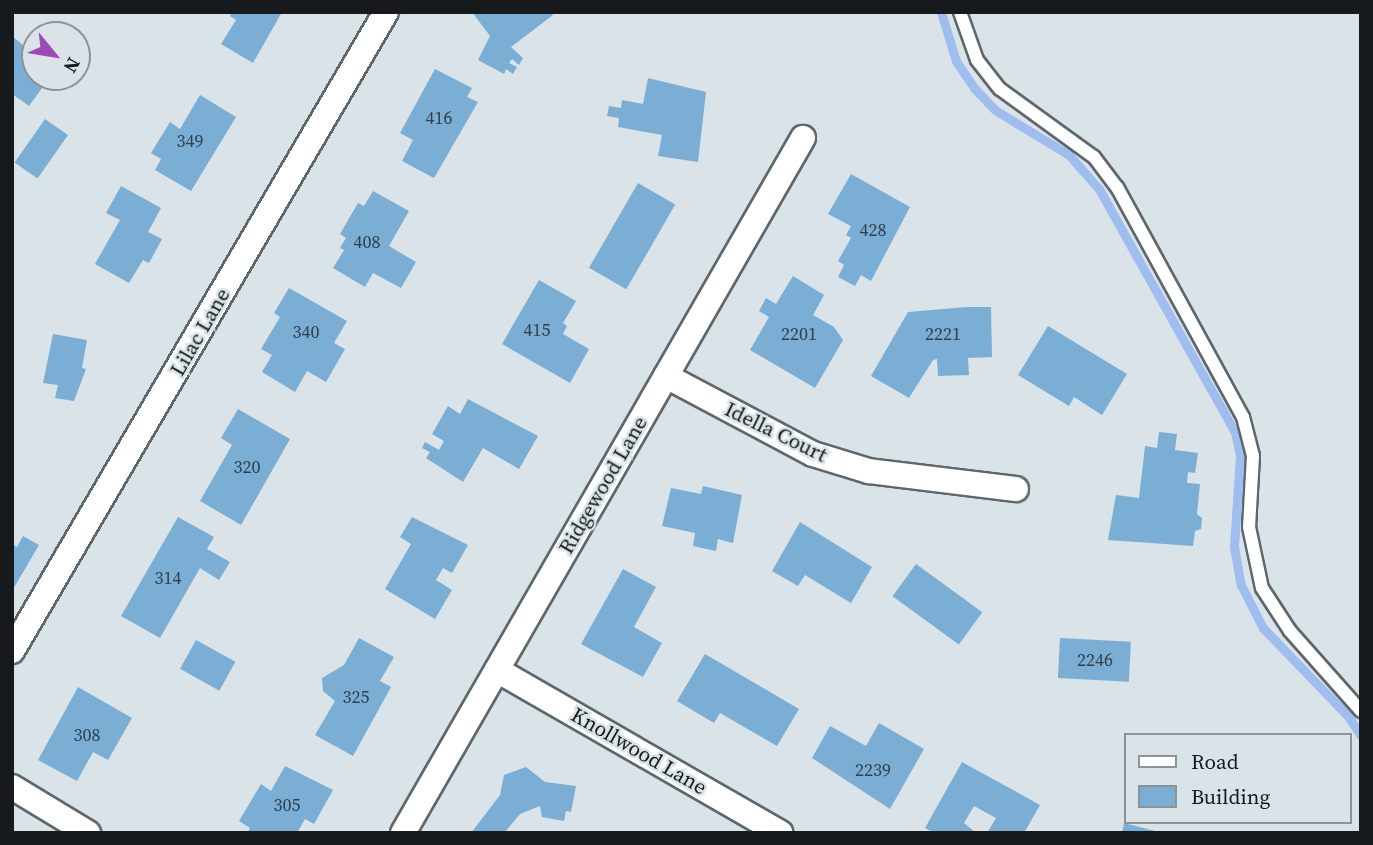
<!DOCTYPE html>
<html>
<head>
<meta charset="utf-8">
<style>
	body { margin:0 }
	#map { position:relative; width:1373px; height:845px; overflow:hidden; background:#d9e3e8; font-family:"Source Serif 4",serif }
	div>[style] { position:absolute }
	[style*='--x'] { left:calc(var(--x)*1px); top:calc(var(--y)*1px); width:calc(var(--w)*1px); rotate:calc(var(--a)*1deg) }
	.stream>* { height:9px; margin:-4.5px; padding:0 4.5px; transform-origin:4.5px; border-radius:4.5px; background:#9fbdef }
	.building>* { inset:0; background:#7baed5; transform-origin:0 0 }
	.roads { filter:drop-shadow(2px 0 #5e676b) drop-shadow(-2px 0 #5e676b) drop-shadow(0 2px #5e676b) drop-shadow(0 -2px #5e676b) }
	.lane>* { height:12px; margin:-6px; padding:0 6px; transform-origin:6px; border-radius:6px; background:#fff }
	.street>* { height:24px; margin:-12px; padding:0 12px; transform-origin:12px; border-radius:12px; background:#fff }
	span { translate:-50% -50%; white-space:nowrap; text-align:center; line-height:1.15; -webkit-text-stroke:5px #d9e3e8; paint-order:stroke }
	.number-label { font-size:18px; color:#303f4a }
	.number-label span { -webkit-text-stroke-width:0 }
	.street-label { font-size:21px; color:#171a1c }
	.frame { position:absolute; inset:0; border:14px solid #171a1c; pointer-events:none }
	.legend { position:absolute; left:1124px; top:733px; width:228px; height:91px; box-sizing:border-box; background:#d9e3e8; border:2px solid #8b9396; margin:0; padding:9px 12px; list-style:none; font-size:21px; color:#171a1c }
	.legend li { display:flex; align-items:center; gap:14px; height:35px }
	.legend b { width:35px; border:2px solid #8b9396 }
	.north { position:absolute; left:21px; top:21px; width:70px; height:70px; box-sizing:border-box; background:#d9e3e8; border:2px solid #8b9396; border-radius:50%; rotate:120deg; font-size:19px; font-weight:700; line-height:28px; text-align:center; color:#171a1c }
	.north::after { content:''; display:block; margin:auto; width:24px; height:32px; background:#9d49b8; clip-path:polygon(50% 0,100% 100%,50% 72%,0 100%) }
</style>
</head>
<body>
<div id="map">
	<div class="stream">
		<div style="--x:941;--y:12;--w:51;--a:73"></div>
		<div style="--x:956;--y:61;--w:32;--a:56"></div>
		<div style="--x:974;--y:88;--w:30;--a:46"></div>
		<div style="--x:995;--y:110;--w:87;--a:31.3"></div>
		<div style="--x:1069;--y:155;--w:45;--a:48.6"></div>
		<div style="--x:1099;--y:189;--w:278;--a:60.8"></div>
		<div style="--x:1235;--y:432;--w:25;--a:78"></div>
		<div style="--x:1240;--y:456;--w:91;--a:93.8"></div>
		<div style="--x:1234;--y:547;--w:39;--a:80"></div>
		<div style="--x:1241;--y:585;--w:48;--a:62.9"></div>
		<div style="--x:1263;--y:628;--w:122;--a:46"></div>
		<div style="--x:1348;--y:716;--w:24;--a:57"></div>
	</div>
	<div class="building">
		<div style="clip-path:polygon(232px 12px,282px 12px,253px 63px,221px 44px,236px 20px,230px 16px)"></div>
		<div style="clip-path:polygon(472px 12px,550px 12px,553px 15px,511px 47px,523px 58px,519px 65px,512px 59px,509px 63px,517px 67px,513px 74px,506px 69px,504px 74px,478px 60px,490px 36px)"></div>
		<div style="clip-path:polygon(12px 36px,35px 55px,35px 77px,50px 77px,29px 106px,12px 94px)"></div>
		<div style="clip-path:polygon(435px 69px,472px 88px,467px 97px,478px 102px,434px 178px,402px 161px,413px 140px,400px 133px)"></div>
		<div style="clip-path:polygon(648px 78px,706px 92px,698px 162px,658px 156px,662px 135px,618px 127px,619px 118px,607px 116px,609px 106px,621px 108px,622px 100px,643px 104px)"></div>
		<div style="clip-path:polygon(200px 95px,236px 117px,191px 191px,155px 170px,161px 159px,151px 153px,170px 122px,180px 129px)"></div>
		<div style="left:45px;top:119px;width:28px;height:53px;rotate:35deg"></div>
		<div style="clip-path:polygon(851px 174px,910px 207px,871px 281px,861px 275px,855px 286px,838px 277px,844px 265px,838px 261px,851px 238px,846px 235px,851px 226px,828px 214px)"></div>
		<div style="left:638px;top:183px;width:43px;height:98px;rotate:30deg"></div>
		<div style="clip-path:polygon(121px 186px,161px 208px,148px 232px,162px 239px,149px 263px,143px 260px,129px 283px,95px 264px,120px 220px,106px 213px)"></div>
		<div style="clip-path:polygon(373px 191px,409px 211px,389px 246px,416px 262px,401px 288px,373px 273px,365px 287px,333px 268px,344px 250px,340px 248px,346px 238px,340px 234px,358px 203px,364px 206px)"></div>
		<div style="clip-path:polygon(793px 276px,824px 295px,813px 315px,834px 327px,843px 340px,815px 388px,750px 350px,769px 317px,759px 311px,766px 298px,776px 304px)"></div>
		<div style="clip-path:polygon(539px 280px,576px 301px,563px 323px,567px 326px,563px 334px,589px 349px,570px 383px,502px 344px)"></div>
		<div style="clip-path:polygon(289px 288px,347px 321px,334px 343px,345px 349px,326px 382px,307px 371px,295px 392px,262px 372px,272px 355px,261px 349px,280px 317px,274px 313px)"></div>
		<div style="clip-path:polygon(966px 307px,991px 307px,992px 357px,968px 358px,969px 375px,938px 376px,937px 359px,933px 360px,909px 398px,871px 376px,908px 312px)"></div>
		<div style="clip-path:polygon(1048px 326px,1127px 374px,1102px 415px,1074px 397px,1069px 406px,1018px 375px)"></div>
		<div style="clip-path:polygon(53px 334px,87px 340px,82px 368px,86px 369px,74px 401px,55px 398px,58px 385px,43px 383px)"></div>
		<div style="clip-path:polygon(468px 399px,538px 436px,519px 469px,483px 448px,463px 482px,426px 458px,430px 452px,422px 448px,425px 442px,439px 450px,444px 441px,432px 434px,448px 406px,460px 414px)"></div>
		<div style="clip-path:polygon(238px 409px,290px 439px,241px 525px,200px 501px,232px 445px,221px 438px)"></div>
		<div style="clip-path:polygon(1159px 432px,1177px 434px,1175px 450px,1198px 453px,1195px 473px,1188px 472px,1187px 483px,1200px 484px,1197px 514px,1202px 518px,1201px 529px,1195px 531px,1193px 546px,1108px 540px,1116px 495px,1139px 498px,1145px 446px,1157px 448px)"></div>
		<div style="clip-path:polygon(703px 486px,742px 495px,733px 543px,718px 539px,716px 551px,693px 546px,695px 533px,662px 526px,671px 488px,701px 494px)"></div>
		<div style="clip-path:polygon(178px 517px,214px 537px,207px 549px,230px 562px,219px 580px,200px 568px,160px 638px,121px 616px)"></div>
		<div style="clip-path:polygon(412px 517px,468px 545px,452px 573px,443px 568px,436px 580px,452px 590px,435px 619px,385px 589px,411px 544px,400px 537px)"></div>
		<div style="clip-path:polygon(800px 522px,872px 567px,851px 603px,805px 575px,798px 586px,772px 571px)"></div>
		<div style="clip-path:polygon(23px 536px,39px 545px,12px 591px,12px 544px,17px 547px)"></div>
		<div style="left:916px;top:564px;width:82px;height:40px;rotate:36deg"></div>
		<div style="clip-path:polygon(623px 569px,656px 587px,634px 627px,662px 643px,643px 677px,581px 644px)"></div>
		<div style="clip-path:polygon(359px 638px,394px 657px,380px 681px,391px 687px,353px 756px,315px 735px,335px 701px,323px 691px,322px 678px,344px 665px)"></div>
		<div style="left:1060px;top:638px;width:71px;height:40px;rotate:3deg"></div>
		<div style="left:196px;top:640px;width:45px;height:33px;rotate:29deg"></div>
		<div style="clip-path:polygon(705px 654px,799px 709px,777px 746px,720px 713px,714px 723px,677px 701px)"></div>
		<div style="clip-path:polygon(78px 687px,132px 718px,108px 760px,93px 752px,77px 781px,38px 760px)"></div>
		<div style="clip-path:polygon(879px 723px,924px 749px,890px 809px,812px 758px,830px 726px,866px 746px)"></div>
		<div style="clip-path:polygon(962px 762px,1040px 805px,1024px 833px,987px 833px,996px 818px,974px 806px,964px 823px,976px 833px,934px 833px,925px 828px)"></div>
		<div style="clip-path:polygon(285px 766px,333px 790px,314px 824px,305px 819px,297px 833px,247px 833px,250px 828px,239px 821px,261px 784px,271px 791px)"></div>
		<div style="clip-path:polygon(526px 767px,545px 782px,576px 786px,571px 812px,566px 811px,564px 821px,542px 817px,540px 806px,520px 814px,504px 833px,471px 833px,500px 795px,504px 775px)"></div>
		<div style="clip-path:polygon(1124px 823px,1159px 832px,1159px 833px,1122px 833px)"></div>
	</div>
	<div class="roads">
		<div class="lane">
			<div style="--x:960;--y:12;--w:51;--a:70.5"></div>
			<div style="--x:977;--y:60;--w:37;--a:52"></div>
			<div style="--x:1000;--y:89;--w:116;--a:35.9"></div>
			<div style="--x:1094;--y:157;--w:38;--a:53"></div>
			<div style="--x:1117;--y:187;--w:262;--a:61.3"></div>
			<div style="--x:1243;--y:417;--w:40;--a:75.6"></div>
			<div style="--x:1253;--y:456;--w:71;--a:93.2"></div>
			<div style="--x:1249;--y:527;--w:62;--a:78"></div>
			<div style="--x:1262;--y:588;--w:51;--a:56.9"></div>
			<div style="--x:1290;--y:631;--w:107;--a:48.4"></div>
		</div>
		<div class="street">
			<div style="--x:666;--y:376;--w:166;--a:28"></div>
			<div style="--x:813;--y:454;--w:59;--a:16.9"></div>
			<div style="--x:869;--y:471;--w:148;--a:7"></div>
			<div style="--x:12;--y:651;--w:740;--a:-59.66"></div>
			<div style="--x:497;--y:670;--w:327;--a:29.9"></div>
			<div style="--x:12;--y:787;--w:89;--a:31.2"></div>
			<div style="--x:403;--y:833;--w:802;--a:-60.08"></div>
		</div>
	</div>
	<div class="number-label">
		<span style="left:439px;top:118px">416</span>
		<span style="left:190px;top:141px">349</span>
		<span style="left:873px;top:230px">428</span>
		<span style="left:367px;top:242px">408</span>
		<span style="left:537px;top:330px">415</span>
		<span style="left:306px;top:332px">340</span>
		<span style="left:799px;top:334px">2201</span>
		<span style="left:943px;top:334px">2221</span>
		<span style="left:247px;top:467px">320</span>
		<span style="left:168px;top:578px">314</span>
		<span style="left:1095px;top:660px">2246</span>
		<span style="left:356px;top:697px">325</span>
		<span style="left:87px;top:735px">308</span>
		<span style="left:873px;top:770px">2239</span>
		<span style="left:287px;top:805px">305</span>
	</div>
	<div class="street-label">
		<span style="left:200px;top:332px;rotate:-60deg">Lilac Lane</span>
		<span style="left:776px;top:432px;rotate:26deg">Idella Court</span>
		<span style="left:603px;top:485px;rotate:-60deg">Ridgewood Lane</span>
		<span style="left:639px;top:751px;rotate:30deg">Knollwood Lane</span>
	</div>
	<div class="frame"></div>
	<ul class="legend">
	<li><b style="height:9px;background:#fff"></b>Road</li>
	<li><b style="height:19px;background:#7baed5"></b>Building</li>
	</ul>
	<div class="north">N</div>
</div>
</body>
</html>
